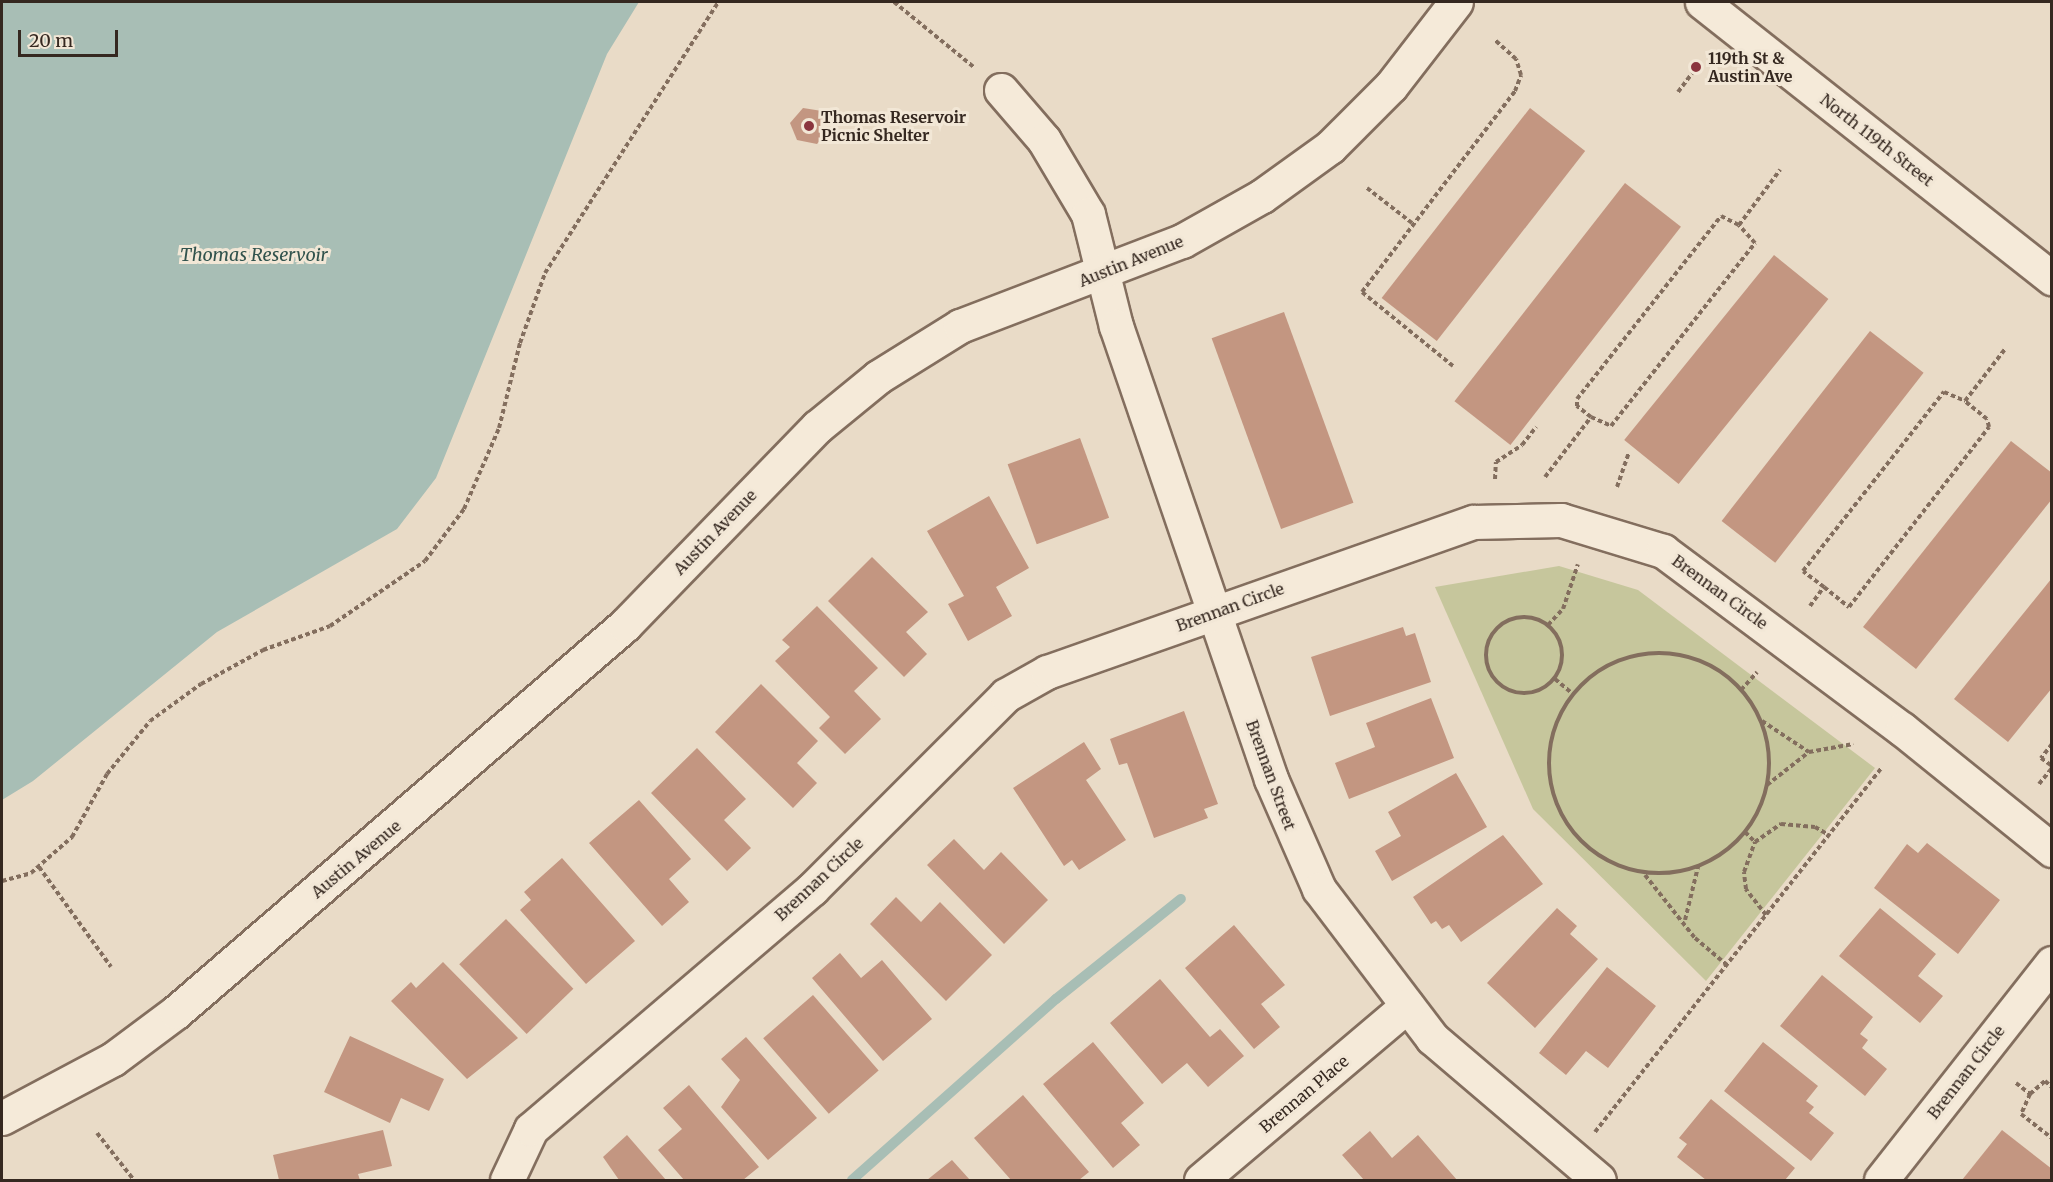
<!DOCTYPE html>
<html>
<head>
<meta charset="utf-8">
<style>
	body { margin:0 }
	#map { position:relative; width:2053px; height:1182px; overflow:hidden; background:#e9dbc7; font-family:Merriweather,serif }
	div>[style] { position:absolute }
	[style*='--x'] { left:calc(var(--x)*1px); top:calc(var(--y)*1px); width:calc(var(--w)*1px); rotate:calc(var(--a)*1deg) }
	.green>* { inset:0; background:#c6c69c }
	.water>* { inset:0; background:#a8beb5 }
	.stream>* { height:10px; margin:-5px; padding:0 5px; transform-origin:5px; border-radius:5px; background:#a8beb5 }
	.building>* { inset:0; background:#c39681; transform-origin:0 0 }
	.path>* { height:4px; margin-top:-2px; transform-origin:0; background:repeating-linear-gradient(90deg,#836e5e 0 4.5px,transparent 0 7.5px) }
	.path>.ring { margin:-2px; padding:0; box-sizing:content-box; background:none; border:4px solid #836e5e; border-radius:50% }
	.roads { filter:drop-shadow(2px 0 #836e5e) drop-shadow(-2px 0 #836e5e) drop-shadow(0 2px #836e5e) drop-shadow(0 -2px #836e5e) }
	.minor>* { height:33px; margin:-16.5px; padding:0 16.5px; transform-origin:16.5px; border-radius:16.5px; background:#f5ead9 }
	.dots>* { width:16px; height:16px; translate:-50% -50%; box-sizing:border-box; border:3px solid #f2e7d6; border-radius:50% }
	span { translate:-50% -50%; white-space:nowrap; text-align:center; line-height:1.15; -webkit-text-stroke:6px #f2e7d6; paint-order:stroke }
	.poi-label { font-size:16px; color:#352820; font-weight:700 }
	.left { translate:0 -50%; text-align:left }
	.street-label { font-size:16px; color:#352820 }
	.water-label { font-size:18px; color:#31534d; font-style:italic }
	.frame { position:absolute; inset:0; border:3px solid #352820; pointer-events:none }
	.scale { position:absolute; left:18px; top:30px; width:100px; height:27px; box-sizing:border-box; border:3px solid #352820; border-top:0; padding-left:8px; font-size:18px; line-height:21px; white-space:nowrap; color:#352820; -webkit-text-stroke:4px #f2e7d6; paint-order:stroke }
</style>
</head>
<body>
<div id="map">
	<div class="green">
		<div style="clip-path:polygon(1559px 566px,1638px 590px,1875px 768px,1706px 981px,1533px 809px,1435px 587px)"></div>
	</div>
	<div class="water">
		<div style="clip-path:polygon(2px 2px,639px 2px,607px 54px,436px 478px,397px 529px,217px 632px,33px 781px,2px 800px)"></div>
	</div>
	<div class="stream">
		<div style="--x:852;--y:1180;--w:273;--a:-41.6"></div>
		<div style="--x:1056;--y:999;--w:160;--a:-38.7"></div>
	</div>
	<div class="building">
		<div style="clip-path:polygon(803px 108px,822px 111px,829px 129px,817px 144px,797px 140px,790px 123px)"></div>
		<div style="left:1530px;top:108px;width:70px;height:241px;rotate:38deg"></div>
		<div style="left:1625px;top:183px;width:71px;height:277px;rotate:38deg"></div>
		<div style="left:1774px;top:255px;width:70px;height:238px;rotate:39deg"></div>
		<div style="left:1284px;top:312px;width:203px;height:77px;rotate:70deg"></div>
		<div style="left:1870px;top:331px;width:68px;height:241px;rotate:38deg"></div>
		<div style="left:1080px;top:438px;width:85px;height:77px;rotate:70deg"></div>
		<div style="clip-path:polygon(2011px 441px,2052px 473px,2052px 499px,1916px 669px,1863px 627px)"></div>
		<div style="clip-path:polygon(989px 496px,1029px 568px,996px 587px,1012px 616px,968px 641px,948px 604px,964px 596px,927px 531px)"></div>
		<div style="clip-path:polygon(872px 557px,928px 612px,906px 632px,927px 654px,904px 677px,828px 601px)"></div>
		<div style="clip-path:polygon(2052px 578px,2052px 688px,2008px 742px,1954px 699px)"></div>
		<div style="clip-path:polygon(817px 606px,878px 668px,854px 691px,881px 719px,845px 754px,819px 728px,830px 717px,775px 661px,790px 647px,782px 640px)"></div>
		<div style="clip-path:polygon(1403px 627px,1406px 636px,1415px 633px,1431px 682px,1330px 716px,1311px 657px)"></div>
		<div style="clip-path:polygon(761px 684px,818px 741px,797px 763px,817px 783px,793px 808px,715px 732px)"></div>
		<div style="clip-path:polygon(1431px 698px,1454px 758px,1349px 799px,1335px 763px,1375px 747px,1366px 723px)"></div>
		<div style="clip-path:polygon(1184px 711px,1218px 804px,1204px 809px,1208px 818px,1154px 838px,1127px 763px,1119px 765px,1110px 739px)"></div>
		<div style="clip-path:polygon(1084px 742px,1101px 769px,1086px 780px,1126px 840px,1079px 870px,1072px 860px,1064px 866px,1013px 788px)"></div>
		<div style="clip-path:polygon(697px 748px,746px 799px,724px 820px,751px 848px,727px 871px,651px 793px)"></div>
		<div style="clip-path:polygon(1456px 773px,1487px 827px,1392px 881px,1375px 851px,1401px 836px,1388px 812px)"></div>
		<div style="clip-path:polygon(639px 800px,691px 859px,669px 879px,689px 902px,662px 926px,589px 843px)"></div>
		<div style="clip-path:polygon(1503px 835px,1543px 884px,1461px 942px,1449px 925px,1442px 929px,1436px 921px,1431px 924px,1413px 897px)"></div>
		<div style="clip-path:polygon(954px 839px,984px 870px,1001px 852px,1048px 900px,1004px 944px,927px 865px)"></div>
		<div style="clip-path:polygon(1927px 843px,2000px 900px,1958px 954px,1874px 888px,1907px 844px,1918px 853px)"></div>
		<div style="clip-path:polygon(562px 858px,635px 941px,586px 984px,520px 910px,531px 900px,524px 892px)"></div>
		<div style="clip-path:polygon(896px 897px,921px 922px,940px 902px,992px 955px,946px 1001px,870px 924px)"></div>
		<div style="clip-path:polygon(1557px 908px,1577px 926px,1570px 934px,1598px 959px,1535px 1028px,1487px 983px)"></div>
		<div style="clip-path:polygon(1880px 908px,1936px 954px,1918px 976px,1943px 996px,1920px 1023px,1839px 956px)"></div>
		<div style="left:506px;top:919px;width:97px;height:65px;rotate:46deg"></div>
		<div style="clip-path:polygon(1234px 925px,1285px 985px,1261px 1004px,1280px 1027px,1254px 1049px,1185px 968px)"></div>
		<div style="clip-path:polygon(840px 953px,861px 978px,882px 960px,932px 1019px,883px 1061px,812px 978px)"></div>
		<div style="clip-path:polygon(443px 962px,518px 1038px,467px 1079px,391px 1001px,411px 982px,416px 988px)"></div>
		<div style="clip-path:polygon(1607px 967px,1656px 1006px,1608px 1068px,1586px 1051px,1566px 1075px,1539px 1053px)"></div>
		<div style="clip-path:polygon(1822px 975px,1873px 1017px,1860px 1034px,1868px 1040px,1862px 1048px,1887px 1069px,1865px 1096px,1780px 1026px)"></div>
		<div style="clip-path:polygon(1160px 979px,1210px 1037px,1220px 1029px,1244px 1056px,1208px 1087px,1187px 1063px,1162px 1084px,1110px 1023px)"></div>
		<div style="left:813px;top:995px;width:100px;height:66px;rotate:49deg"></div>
		<div style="clip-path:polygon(350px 1036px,444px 1079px,429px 1111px,401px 1098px,390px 1123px,324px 1092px)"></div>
		<div style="clip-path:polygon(746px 1037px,817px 1118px,768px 1160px,721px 1107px,740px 1080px,721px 1059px)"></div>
		<div style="clip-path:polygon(1093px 1042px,1144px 1103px,1121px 1123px,1140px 1145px,1113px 1168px,1043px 1084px)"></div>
		<div style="clip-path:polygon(1763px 1042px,1818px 1086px,1806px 1101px,1814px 1107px,1809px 1113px,1834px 1133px,1811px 1161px,1724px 1091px)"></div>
		<div style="clip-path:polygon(689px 1085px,759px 1167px,743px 1180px,684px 1180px,658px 1150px,682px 1129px,663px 1108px)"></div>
		<div style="clip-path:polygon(1023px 1095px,1089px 1172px,1079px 1180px,1011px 1180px,974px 1138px)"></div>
		<div style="clip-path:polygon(1711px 1099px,1795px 1168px,1785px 1180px,1706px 1180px,1677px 1157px,1687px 1144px,1679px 1138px)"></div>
		<div style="clip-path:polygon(383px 1130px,392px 1166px,358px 1174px,360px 1180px,279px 1180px,273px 1155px)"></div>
		<div style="clip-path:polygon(2002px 1130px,2052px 1169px,2052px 1180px,1962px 1180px)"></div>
		<div style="clip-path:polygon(1370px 1131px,1392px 1158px,1418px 1135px,1457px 1180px,1364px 1180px,1342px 1155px)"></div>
		<div style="clip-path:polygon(627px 1135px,666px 1180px,619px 1180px,603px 1157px)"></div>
		<div style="clip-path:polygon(952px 1160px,970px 1180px,927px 1180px)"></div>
	</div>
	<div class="path">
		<div style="--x:894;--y:2;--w:104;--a:39.2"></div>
		<div style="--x:1678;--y:92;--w:31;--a:-53"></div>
		<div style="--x:1367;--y:188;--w:57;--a:37.9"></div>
		<div style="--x:1453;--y:366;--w:117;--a:-140.9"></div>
		<div style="--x:1362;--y:292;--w:253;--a:-52.7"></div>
		<div style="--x:1515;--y:91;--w:17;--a:-69"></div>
		<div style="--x:1521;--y:75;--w:17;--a:-107"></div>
		<div style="--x:1516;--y:59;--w:28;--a:-138"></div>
		<div style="--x:1591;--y:417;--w:18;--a:-142"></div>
		<div style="--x:1577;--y:406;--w:7;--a:-90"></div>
		<div style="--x:1577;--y:399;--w:233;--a:-51.8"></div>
		<div style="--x:1721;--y:216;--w:20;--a:27"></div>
		<div style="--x:1545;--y:477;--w:76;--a:-52.5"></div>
		<div style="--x:1591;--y:417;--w:22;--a:24"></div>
		<div style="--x:1611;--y:426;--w:233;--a:-51.8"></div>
		<div style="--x:1755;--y:243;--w:24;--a:-132"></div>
		<div style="--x:1739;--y:225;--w:69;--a:-53.3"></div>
		<div style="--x:1495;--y:479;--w:17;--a:-87"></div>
		<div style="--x:1496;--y:462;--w:31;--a:-33"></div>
		<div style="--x:1522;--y:445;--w:23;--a:-52"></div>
		<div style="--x:1617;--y:487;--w:36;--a:-71"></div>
		<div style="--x:1824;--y:587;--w:26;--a:-143"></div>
		<div style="--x:1803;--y:571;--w:228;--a:-51.8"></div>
		<div style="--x:1944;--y:392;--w:23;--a:23"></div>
		<div style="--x:1810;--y:606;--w:24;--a:-54"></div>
		<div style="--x:1824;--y:587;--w:32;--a:39"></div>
		<div style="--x:1849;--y:607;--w:228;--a:-52.1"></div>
		<div style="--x:1989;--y:427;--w:8;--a:-104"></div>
		<div style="--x:1987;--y:419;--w:28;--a:-141"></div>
		<div style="--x:1965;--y:401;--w:66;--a:-52.4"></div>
		<div class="ring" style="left:1486px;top:617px;width:72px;height:72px"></div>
		<div style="--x:1548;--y:625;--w:22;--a:-47"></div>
		<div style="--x:1563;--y:609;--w:47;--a:-71.6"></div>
		<div class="ring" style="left:1549px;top:653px;width:216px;height:216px"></div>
		<div style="--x:1555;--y:679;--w:23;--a:40"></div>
		<div style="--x:1741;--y:690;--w:24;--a:-48"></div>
		<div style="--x:1762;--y:721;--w:56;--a:33.4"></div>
		<div style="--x:1809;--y:752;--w:45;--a:-10.3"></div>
		<div style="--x:2052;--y:744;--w:18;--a:128"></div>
		<div style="--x:2041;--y:758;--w:14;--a:36"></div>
		<div style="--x:2039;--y:784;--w:21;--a:-51"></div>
		<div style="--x:1767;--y:785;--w:53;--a:-38.2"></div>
		<div style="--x:1745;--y:832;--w:14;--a:45"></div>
		<div style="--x:39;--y:867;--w:123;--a:54.2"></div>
		<div style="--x:1645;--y:875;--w:80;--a:51.6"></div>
		<div style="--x:1695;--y:938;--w:42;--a:40.2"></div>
		<div style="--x:2;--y:881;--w:30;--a:-15"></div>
		<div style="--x:31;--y:873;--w:55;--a:-41.3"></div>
		<div style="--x:72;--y:837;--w:72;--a:-60.9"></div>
		<div style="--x:107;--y:774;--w:68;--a:-50.9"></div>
		<div style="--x:150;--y:721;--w:63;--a:-36"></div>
		<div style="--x:201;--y:684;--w:71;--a:-28.7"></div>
		<div style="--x:263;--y:650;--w:71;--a:-19.7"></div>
		<div style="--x:330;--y:626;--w:115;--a:-34.4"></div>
		<div style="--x:425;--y:561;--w:65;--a:-53.1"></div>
		<div style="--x:464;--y:509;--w:88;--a:-66.6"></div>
		<div style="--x:499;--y:428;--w:88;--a:-76.1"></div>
		<div style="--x:520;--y:343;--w:74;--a:-70.3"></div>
		<div style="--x:545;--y:273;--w:322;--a:-57.4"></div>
		<div style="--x:1766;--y:915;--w:33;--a:-128"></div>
		<div style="--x:1746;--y:889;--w:17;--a:-97"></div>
		<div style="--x:1744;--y:872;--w:32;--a:-70"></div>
		<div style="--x:1755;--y:842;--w:32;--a:-35"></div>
		<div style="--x:1781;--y:824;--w:34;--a:5"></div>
		<div style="--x:1815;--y:827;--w:16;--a:30"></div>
		<div style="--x:1685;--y:920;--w:55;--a:-76.2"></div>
		<div style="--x:2016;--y:1083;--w:18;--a:38"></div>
		<div style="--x:2030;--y:1094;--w:22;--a:114"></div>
		<div style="--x:2021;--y:1114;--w:39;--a:38"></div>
		<div style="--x:2030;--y:1094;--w:20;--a:-41"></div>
		<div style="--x:2045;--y:1081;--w:9;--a:41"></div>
		<div style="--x:1595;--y:1132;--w:464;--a:-51.8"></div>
		<div style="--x:97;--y:1133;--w:60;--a:51.8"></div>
	</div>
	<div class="roads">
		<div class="minor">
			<div style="--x:1702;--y:2;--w:446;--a:38.3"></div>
			<div style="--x:1001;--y:90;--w:66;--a:49.3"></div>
			<div style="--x:1044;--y:140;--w:86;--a:59.3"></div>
			<div style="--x:1088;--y:214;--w:115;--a:76"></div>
			<div style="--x:1116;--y:326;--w:479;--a:71.1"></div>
			<div style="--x:1271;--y:779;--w:120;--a:66.4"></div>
			<div style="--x:1319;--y:889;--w:187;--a:52.8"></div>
			<div style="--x:1432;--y:1038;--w:219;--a:40.4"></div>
			<div style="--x:2;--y:1118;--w:126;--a:-28"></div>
			<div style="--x:113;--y:1059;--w:79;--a:-36.7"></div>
			<div style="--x:176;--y:1012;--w:593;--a:-40.76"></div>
			<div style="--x:625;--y:625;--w:276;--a:-45.9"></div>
			<div style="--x:817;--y:427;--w:79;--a:-39.3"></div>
			<div style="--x:878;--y:377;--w:97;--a:-31.9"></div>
			<div style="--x:960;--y:326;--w:238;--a:-21"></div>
			<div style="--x:1182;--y:241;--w:92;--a:-29.4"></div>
			<div style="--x:1262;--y:196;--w:84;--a:-35.8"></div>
			<div style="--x:1330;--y:147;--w:86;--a:-45"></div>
			<div style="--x:1391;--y:86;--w:106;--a:-52.3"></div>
			<div style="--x:507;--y:1180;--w:56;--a:-64.8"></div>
			<div style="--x:531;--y:1129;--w:370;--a:-40.5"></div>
			<div style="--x:812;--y:889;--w:274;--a:-45"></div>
			<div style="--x:1006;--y:695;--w:47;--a:-29.3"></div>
			<div style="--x:1047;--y:672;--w:452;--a:-19.4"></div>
			<div style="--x:1473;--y:522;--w:88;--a:-1.3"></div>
			<div style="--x:1561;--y:520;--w:107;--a:16.9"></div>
			<div style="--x:1663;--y:551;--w:298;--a:36.7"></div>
			<div style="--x:1902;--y:729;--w:193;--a:38.9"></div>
			<div style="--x:1201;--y:1180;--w:270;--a:-40.2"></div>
			<div style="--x:1881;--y:1180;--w:276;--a:-51.8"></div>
		</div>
	</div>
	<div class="dots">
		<div style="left:1696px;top:67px;background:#8b353e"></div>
		<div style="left:809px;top:126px;background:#8b353e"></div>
	</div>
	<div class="poi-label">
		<span class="left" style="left:1708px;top:67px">119th St &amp;<br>Austin Ave</span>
		<span class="left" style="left:821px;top:126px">Thomas Reservoir<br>Picnic Shelter</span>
	</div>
	<div class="street-label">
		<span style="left:1877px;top:140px;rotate:38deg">North 119th Street</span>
		<span style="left:1131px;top:261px;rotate:-22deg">Austin Avenue</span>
		<span style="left:715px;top:532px;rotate:-46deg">Austin Avenue</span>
		<span style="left:1720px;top:592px;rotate:36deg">Brennan Circle</span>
		<span style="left:1230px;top:607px;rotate:-20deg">Brennan Circle</span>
		<span style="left:1271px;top:775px;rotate:70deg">Brennan Street</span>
		<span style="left:356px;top:859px;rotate:-40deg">Austin Avenue</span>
		<span style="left:819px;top:879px;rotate:-43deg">Brennan Circle</span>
		<span style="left:1966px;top:1072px;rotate:-52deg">Brennan Circle</span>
		<span style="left:1304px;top:1094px;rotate:-40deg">Brennan Place</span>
	</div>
	<div class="water-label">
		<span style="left:254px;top:255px">Thomas Reservoir</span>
	</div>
	<div class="frame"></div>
	<div class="scale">20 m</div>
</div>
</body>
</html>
